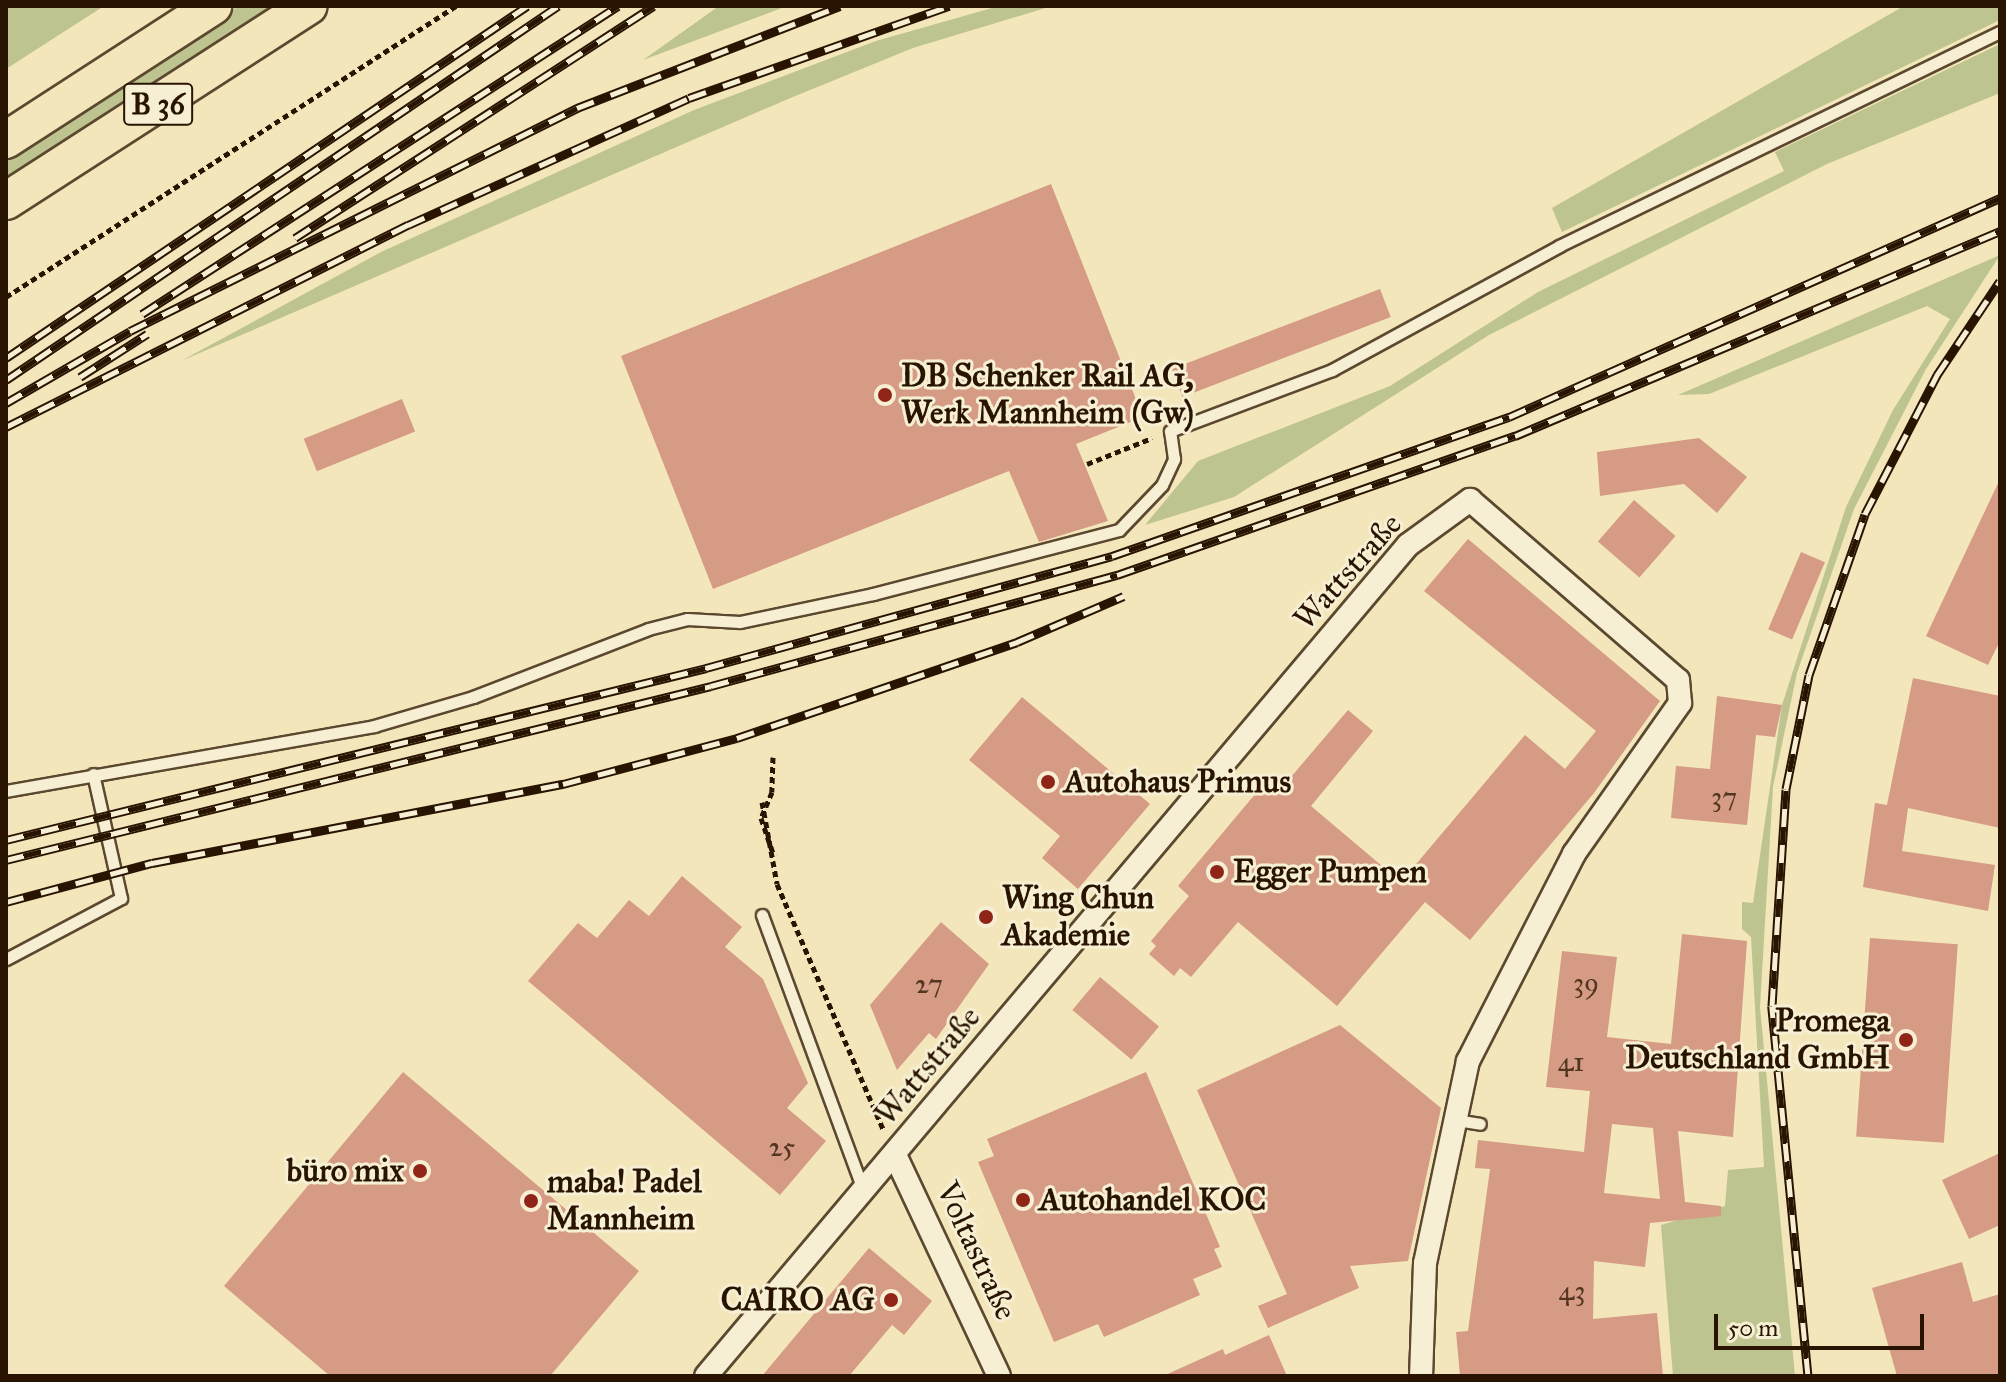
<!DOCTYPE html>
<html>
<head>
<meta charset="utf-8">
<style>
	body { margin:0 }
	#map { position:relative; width:2006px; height:1382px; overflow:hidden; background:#f3e6bb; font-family:"IM FELL Great Primer",serif }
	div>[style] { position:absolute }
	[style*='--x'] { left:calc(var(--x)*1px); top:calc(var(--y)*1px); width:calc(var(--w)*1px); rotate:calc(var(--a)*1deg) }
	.green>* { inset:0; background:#bdc48f }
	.building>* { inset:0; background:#d59b84; transform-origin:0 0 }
	.path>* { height:5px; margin-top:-2.5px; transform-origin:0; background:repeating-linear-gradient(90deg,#281400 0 6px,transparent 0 10px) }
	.roads { filter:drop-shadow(2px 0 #5b482f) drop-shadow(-2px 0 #5b482f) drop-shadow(0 2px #5b482f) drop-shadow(0 -2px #5b482f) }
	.service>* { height:11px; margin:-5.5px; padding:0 5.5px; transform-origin:5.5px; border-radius:5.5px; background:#f7efd3 }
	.minor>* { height:22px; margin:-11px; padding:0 11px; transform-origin:11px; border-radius:11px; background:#f7efd3 }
	.primary>* { height:36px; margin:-18px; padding:0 18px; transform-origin:18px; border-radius:18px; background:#f3e6bb }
	.rail>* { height:9px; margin-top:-4.5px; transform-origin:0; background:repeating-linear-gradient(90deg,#f7efd3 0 18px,#281400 0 36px); box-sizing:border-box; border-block:2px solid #281400 }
	.dots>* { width:22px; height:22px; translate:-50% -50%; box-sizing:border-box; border:4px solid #f7efd3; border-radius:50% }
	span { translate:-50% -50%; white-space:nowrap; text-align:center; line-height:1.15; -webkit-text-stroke:6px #f7efd3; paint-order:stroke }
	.number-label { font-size:28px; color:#533621 }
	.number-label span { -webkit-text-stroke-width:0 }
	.shield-label span { padding:2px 6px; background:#f7efd3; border:2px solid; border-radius:6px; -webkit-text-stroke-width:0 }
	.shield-label { font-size:30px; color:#281400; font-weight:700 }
	.poi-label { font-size:32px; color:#281400; font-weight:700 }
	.left { translate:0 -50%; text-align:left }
	.right { translate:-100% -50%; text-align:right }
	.street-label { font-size:32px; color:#281400 }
	.frame { position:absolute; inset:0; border:8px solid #281400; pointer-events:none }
	.scale { position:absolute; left:1714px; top:1314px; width:210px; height:36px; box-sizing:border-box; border:4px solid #281400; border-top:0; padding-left:10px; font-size:24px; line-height:28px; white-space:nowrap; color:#281400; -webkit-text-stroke:6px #f7efd3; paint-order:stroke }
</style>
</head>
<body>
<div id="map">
	<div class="green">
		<div style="clip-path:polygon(6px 6px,104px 6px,6px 69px)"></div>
		<div style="clip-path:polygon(239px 6px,278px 6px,6px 181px,6px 157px)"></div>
		<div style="clip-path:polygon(719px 6px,787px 6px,643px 60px)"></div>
		<div style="clip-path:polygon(999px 6px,1052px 6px,913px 48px,788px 99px,181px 361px,381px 252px,694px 110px,876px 41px)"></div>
		<div style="clip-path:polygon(1904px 6px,2000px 6px,2000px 20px,1562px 232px,1552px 208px)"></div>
		<div style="clip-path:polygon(2000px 44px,2000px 93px,1827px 164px,1489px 335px,1234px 497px,1145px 525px,1198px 461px,1390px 386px,1538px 292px,1784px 171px,1775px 152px)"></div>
		<div style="clip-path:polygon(2000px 255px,1926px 369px,1854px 509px,1797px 673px,1773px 787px,1760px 1007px,1795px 1376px,1673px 1376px,1661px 1225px,1725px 1206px,1728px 1170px,1764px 1167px,1751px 937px,1742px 929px,1742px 902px,1753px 903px,1782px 705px,1846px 507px,1893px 410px,1950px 319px,1927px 306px,1709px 394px,1678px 395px)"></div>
	</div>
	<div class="building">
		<div style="clip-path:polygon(1051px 184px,1143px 417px,1076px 444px,1108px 521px,1039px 542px,1009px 471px,713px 589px,621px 356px)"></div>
		<div style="left:1380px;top:289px;width:30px;height:223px;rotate:69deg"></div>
		<div style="left:402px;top:399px;width:35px;height:106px;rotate:68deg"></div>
		<div style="clip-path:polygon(1699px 438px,1747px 477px,1717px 513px,1684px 484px,1600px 496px,1597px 452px)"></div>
		<div style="clip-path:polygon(2000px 479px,2000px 641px,1988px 665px,1926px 636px)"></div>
		<div style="left:1634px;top:500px;width:55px;height:55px;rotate:41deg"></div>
		<div style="clip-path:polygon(1468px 539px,1660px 701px,1594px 793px,1470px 940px,1425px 902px,1337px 1006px,1238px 922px,1191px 977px,1180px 968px,1174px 976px,1149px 954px,1156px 946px,1151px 941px,1189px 896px,1178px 886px,1272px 774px,1285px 784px,1348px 710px,1373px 731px,1311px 806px,1401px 882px,1525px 735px,1565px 769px,1596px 731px,1424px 591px)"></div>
		<div style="left:1801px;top:552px;width:26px;height:84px;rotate:23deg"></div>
		<div style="clip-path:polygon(1913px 678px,2000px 696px,2000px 828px,1908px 808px,1902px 851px,1995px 865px,1988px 911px,1863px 887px,1875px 803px,1887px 805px)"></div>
		<div style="clip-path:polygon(1717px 696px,1782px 705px,1775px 737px,1756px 735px,1747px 825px,1671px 818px,1676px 766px,1710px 769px)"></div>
		<div style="clip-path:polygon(1022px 697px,1150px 804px,1078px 889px,1042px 858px,1060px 836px,969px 760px)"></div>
		<div style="clip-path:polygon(682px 876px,742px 927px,725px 947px,763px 979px,808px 1083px,787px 1108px,826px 1141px,780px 1195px,528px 981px,578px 923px,597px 938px,629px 900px,649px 916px)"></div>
		<div style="clip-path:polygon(941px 922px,989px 964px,936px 1039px,929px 1033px,897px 1070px,870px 1005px)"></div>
		<div style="clip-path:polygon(evenodd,1682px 934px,1747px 941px,1733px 1137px,1678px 1131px,1685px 1202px,1721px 1206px,1721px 1216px,1650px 1223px,1645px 1267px,1594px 1261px,1593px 1319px,1657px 1313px,1663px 1376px,1460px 1376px,1456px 1332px,1468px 1331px,1490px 1169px,1475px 1168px,1478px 1140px,1584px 1152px,1590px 1091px,1546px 1087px,1562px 951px,1617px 957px,1607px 1037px,1671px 1044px,1682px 934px,1612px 1124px,1653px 1128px,1660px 1199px,1604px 1193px,1612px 1124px)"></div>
		<div style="left:1870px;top:938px;width:88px;height:199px;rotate:4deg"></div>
		<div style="left:1100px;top:977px;width:77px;height:43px;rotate:40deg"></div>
		<div style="clip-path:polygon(1340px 1025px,1441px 1108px,1408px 1261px,1350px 1266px,1359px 1288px,1268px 1328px,1258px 1306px,1287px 1294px,1197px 1090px)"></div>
		<div style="clip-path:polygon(403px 1072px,639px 1271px,550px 1376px,330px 1376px,224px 1286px)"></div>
		<div style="clip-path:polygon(1146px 1072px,1220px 1247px,1214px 1249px,1222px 1267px,1193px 1279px,1200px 1295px,1104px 1337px,1098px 1324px,1054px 1342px,978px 1162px,994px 1156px,987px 1139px)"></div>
		<div style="clip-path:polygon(2000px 1153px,2000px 1225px,1969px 1239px,1942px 1180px)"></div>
		<div style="clip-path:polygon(869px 1248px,932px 1301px,904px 1335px,892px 1325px,849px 1376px,762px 1376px)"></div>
		<div style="clip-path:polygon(1962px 1262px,1973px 1302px,2000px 1294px,2000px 1376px,1897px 1376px,1872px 1288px)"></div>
		<div style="clip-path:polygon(1269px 1335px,1287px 1376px,1163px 1376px,1223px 1349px,1225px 1355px)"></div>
	</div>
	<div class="path">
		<div style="--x:6;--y:297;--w:536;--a:-32.89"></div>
		<div style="--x:1087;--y:464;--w:70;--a:-21.8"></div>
		<div style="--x:773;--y:757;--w:35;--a:92"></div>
		<div style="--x:772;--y:792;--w:28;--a:113"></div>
		<div style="--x:761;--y:818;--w:40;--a:71.1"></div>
		<div style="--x:762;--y:802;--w:83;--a:79.6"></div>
		<div style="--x:777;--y:884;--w:267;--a:66.6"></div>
	</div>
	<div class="roads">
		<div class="service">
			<div style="--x:6;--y:791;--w:374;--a:-10"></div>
			<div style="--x:374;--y:726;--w:103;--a:-16.3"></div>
			<div style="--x:473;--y:697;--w:188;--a:-21.2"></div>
			<div style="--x:648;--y:629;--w:40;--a:-14.4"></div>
			<div style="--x:687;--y:619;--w:53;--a:3.2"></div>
			<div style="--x:740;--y:622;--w:136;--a:-11.9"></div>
			<div style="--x:873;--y:594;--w:254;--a:-14.6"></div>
			<div style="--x:1119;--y:530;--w:62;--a:-46.3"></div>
			<div style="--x:1162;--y:485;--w:29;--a:-65"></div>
			<div style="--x:1174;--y:459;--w:28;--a:-98"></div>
			<div style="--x:1170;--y:431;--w:173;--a:-20.6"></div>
			<div style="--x:1332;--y:370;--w:259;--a:-28.6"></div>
			<div style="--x:1559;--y:246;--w:490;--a:-25.9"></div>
			<div style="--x:762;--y:915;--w:293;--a:69.8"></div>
			<div style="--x:6;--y:959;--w:130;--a:-27.9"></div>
			<div style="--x:121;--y:898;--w:127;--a:-102.7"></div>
			<div style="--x:1456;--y:1120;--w:24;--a:9"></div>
		</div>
		<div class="minor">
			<div style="--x:895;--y:1155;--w:244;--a:64.8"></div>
			<div style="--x:706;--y:1376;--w:1088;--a:-49.81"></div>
			<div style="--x:1408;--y:545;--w:77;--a:-36"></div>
			<div style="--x:1470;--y:500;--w:275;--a:40.9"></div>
			<div style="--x:1678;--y:680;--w:23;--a:85"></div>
			<div style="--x:1680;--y:703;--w:184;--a:125.1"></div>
			<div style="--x:1574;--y:854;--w:233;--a:117.1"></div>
			<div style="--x:1468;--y:1061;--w:207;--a:102"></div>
			<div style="--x:1425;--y:1263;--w:113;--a:92"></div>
		</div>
		<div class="primary">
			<div style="--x:6;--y:140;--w:247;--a:-32.9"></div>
			<div style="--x:6;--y:201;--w:360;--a:-32.8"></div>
		</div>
	</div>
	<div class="rail">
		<div style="--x:295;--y:238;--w:427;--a:-32.9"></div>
		<div style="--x:142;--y:314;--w:567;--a:-32.91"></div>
		<div style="--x:6;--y:358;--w:629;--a:-34.04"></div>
		<div style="--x:80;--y:377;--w:80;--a:-32.7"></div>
		<div style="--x:6;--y:380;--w:667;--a:-34.12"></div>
		<div style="--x:6;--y:403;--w:143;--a:-30.1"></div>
		<div style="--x:130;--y:331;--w:500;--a:-26.5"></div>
		<div style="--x:577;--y:108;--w:282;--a:-21.2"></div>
		<div style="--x:6;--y:427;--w:450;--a:-26.7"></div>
		<div style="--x:408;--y:225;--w:308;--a:-24.3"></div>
		<div style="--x:689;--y:98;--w:276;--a:-19.5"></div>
		<div style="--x:6;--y:840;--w:721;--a:-13.8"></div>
		<div style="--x:706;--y:668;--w:421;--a:-15.4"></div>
		<div style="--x:1112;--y:556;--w:421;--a:-19.3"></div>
		<div style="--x:1509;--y:417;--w:538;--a:-24.04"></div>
		<div style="--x:6;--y:860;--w:726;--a:-13.86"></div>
		<div style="--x:711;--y:686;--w:421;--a:-15.3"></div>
		<div style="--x:1117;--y:575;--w:422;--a:-19.3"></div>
		<div style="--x:1515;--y:436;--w:527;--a:-22.91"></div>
		<div style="--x:6;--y:902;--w:151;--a:-15"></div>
		<div style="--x:152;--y:863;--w:419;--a:-10.9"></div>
		<div style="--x:563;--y:784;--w:180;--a:-14.8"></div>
		<div style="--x:737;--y:738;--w:296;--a:-18.9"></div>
		<div style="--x:1017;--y:642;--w:116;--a:-23.3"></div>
		<div style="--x:1808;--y:1376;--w:372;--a:-95.6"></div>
		<div style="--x:1772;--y:1006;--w:217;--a:-86.3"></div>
		<div style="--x:1786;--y:789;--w:116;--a:-78.6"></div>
		<div style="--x:1809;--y:675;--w:170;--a:-70.8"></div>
		<div style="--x:1865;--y:514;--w:157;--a:-62.6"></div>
		<div style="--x:1937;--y:375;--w:113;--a:-56.2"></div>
	</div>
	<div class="dots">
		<div style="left:885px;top:395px;background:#8f2418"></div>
		<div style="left:1048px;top:782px;background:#8f2418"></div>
		<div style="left:1217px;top:872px;background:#8f2418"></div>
		<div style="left:986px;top:917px;background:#8f2418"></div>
		<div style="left:1906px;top:1040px;background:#8f2418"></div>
		<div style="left:420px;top:1171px;background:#8f2418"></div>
		<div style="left:1023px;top:1200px;background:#8f2418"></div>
		<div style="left:531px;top:1201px;background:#8f2418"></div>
		<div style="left:891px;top:1300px;background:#8f2418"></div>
	</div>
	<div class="number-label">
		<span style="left:1724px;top:797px">37</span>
		<span style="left:1586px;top:983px">39</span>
		<span style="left:929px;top:984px">27</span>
		<span style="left:1571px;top:1062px">41</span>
		<span style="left:782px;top:1147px">25</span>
		<span style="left:1572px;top:1291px">43</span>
	</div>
	<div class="shield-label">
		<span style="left:158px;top:104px">B 36</span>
	</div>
	<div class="poi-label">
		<span class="left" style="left:901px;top:395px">DB Schenker Rail AG,<br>Werk Mannheim (Gw)</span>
		<span class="left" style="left:1064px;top:782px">Autohaus Primus</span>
		<span class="left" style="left:1233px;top:872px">Egger Pumpen</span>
		<span class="left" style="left:1002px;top:917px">Wing Chun<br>Akademie</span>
		<span class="right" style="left:1890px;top:1040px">Promega<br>Deutschland GmbH</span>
		<span class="right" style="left:404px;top:1171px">büro mix</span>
		<span class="left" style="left:547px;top:1201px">maba! Padel<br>Mannheim</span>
		<span class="left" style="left:1039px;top:1200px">Autohandel KOC</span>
		<span class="right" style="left:875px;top:1300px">CAIRO AG</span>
	</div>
	<div class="street-label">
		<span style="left:1348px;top:572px;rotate:-48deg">Wattstraße</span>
		<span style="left:928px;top:1066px;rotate:-50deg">Wattstraße</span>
		<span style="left:976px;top:1251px;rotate:65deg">Voltastraße</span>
	</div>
	<div class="frame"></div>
	<div class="scale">50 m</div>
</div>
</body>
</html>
